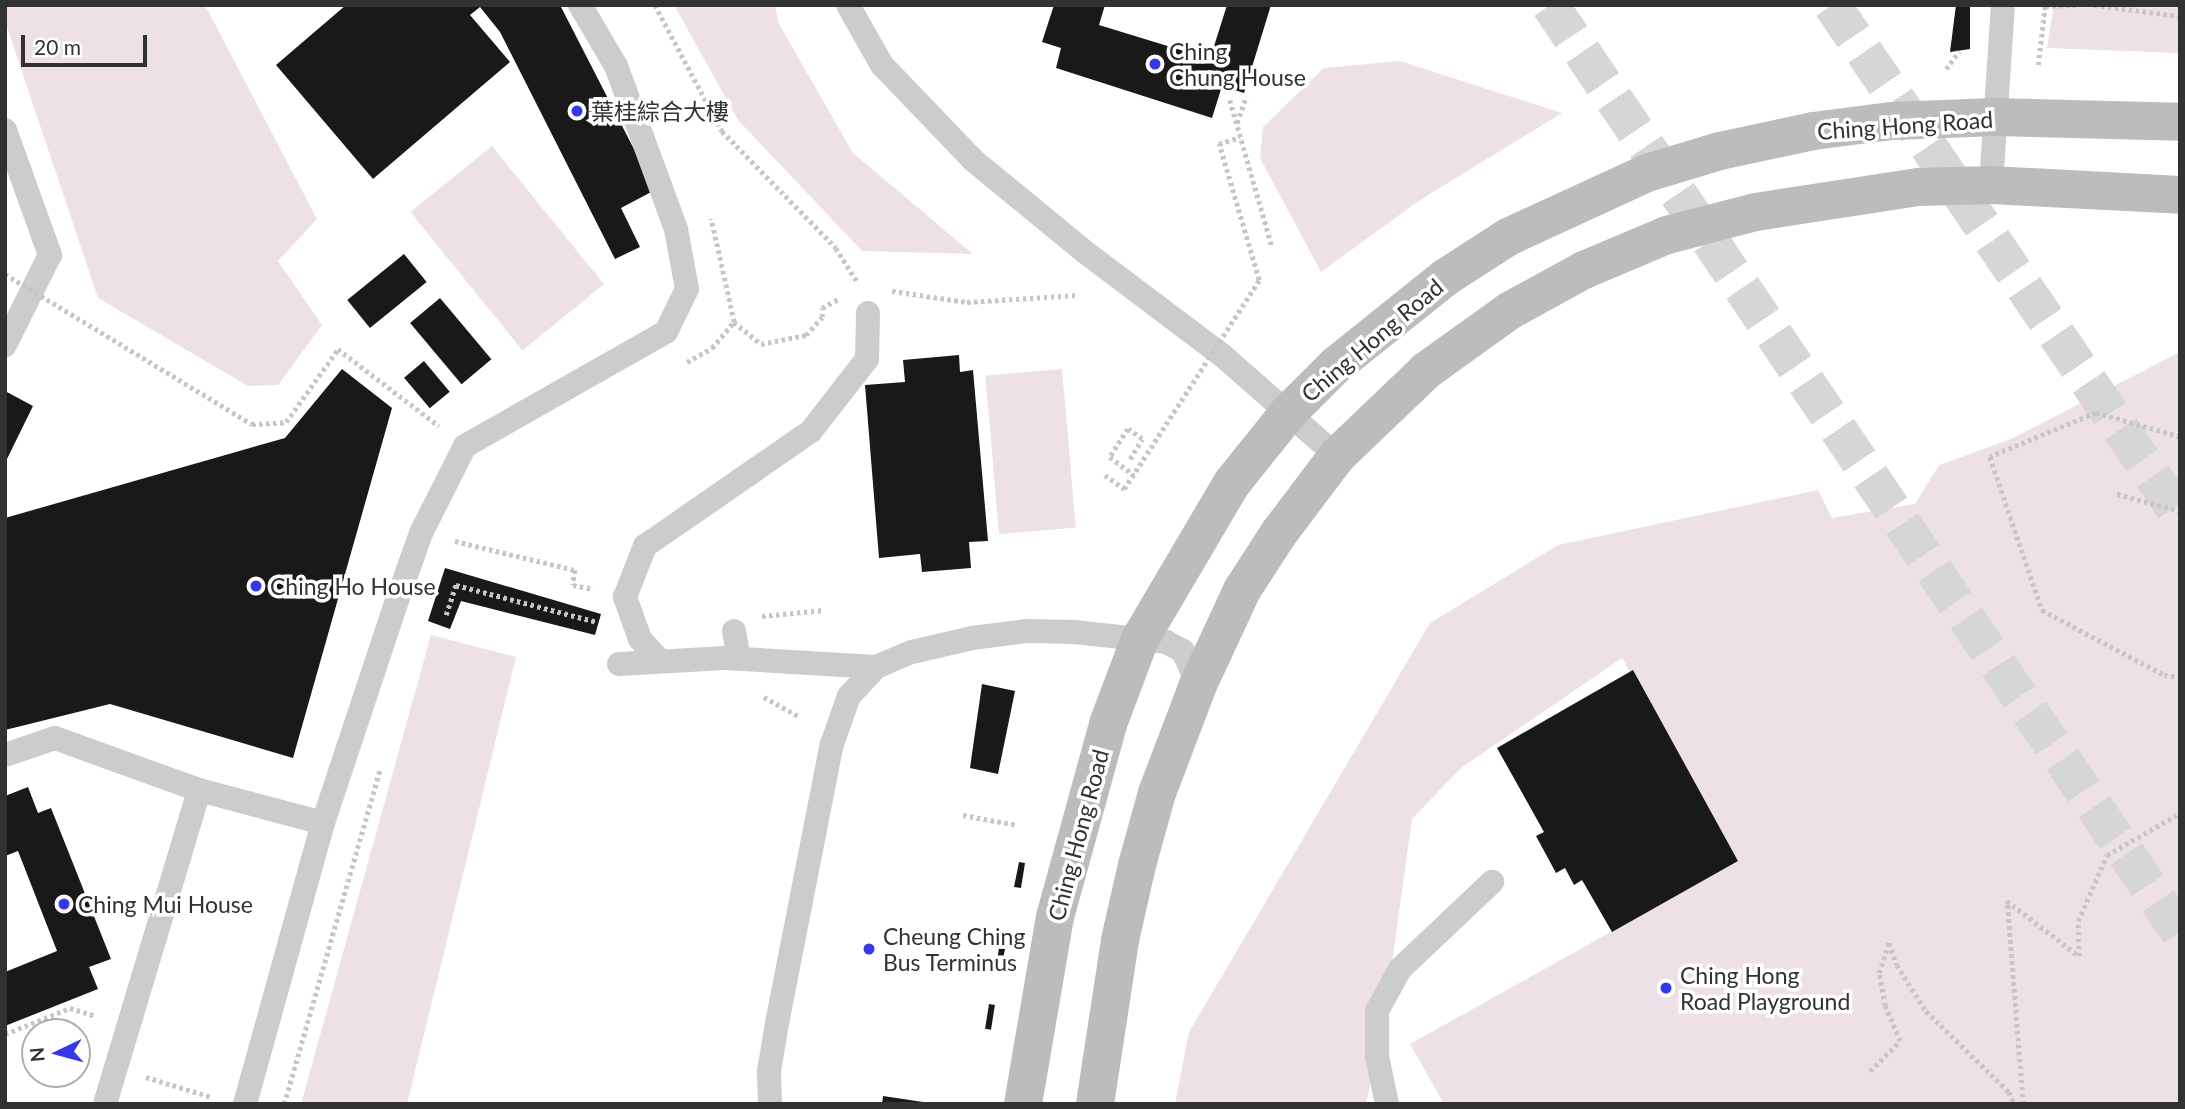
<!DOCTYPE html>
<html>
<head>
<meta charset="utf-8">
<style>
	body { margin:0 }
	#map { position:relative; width:2185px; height:1109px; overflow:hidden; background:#fff; font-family:Lato,"Noto Sans TC",sans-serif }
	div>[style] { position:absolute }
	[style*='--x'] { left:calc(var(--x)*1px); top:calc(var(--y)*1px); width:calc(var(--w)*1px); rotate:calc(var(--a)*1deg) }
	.green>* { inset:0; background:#eee0e7; transform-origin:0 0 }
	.building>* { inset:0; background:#191919; transform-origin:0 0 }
	.motorway-tunnel>* { height:38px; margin-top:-19px; transform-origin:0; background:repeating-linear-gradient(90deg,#d6d6d6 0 38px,transparent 0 57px) }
	.path>* { height:4.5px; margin-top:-2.25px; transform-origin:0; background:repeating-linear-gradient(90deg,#c6c6c6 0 3.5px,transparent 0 7px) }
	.service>* { height:24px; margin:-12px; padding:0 12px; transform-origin:12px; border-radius:12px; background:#ccc }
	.secondary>* { height:38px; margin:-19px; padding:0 19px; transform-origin:19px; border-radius:19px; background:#bcbcbc }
	.path-bridge>* { height:4.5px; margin-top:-2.25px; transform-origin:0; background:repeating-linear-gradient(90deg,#c6c6c6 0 3.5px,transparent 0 7px) }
	.dots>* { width:19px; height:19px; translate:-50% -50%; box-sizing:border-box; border:4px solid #fff; border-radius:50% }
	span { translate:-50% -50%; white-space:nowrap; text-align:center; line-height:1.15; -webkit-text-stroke:7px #fff; paint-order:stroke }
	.poi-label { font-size:23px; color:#323232 }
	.left { translate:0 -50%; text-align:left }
	.street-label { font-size:23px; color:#323232 }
	.frame { position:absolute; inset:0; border:7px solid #323232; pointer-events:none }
	.north { position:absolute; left:21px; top:1018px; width:70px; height:70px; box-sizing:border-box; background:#fff; border:2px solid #adadad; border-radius:50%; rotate:265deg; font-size:19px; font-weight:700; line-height:28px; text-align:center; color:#323232 }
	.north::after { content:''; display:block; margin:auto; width:24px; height:32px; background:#3538e8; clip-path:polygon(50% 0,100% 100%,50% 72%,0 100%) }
	.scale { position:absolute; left:21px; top:35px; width:126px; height:32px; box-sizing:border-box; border:4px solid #323232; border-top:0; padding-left:9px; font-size:21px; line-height:24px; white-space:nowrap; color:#323232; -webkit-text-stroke:5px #fff; paint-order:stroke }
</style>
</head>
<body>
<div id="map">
	<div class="green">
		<div style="clip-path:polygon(5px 5px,205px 5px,317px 219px,278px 261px,322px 325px,278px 385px,248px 386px,98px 298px,5px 21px)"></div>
		<div style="clip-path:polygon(674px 5px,775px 5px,779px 24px,853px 153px,973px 254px,862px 251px,738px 120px)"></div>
		<div style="clip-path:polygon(2054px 5px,2180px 5px,2180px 53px,2047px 48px)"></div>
		<div style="clip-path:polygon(1400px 61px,1562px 113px,1420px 200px,1321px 272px,1260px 158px,1263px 127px,1324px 68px)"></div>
		<div style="left:492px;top:146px;width:178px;height:105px;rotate:51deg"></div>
		<div style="clip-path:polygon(2180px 352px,2180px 1104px,1444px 1104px,1410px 1044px,1738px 861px,1622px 658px,1461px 768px,1412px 819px,1382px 1035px,1366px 1104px,1175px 1104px,1189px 1032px,1430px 623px,1558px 545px,1818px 490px,1832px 518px,1915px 504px,1939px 465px,2011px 439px)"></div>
		<div style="left:1062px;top:369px;width:159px;height:77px;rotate:85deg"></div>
		<div style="clip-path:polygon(431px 635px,516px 657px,407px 1104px,301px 1104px)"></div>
	</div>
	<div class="building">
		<div style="clip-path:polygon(346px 5px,560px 5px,655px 190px,621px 208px,640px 247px,615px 259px,500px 32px,480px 7px,470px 15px,510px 62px,373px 179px,276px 65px)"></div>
		<div style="clip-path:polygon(1054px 5px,1105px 5px,1099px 25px,1210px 59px,1227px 5px,1271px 5px,1244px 93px,1222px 86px,1212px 118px,1056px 68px,1061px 48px,1042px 42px)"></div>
		<div style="clip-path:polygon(1956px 5px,1970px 5px,1970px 49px,1950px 52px)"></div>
		<div style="left:404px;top:254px;width:36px;height:73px;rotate:51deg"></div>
		<div style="left:440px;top:298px;width:80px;height:39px;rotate:50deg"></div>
		<div style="clip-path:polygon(959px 355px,960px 372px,973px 370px,988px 541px,969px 542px,971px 568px,922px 572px,920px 554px,879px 558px,865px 385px,905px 382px,903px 360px)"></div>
		<div style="left:424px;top:361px;width:40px;height:26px;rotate:50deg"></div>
		<div style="clip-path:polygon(342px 369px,392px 408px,293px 758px,110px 704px,5px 730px,5px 518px,285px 438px)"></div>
		<div style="clip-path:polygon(5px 391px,33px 406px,5px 463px)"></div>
		<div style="clip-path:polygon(445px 568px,601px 614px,595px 635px,461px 601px,450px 629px,428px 621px)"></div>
		<div style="clip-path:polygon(1633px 670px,1738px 861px,1612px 932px,1582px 880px,1574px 885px,1565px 868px,1556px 873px,1536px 836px,1544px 832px,1497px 748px)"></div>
		<div style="clip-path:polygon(982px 684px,1015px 691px,998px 774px,970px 768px)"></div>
		<div style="clip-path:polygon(28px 787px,38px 813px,51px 808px,111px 959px,89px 967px,98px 989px,5px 1026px,5px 972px,57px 951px,18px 851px,5px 856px,5px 796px)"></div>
		<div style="clip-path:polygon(1019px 862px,1025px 863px,1021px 888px,1014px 887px)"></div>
		<div style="clip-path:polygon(999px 948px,1005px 949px,1000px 974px,995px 973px)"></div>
		<div style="left:989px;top:1004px;width:6px;height:25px;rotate:9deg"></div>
		<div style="clip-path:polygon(883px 1096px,923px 1102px,923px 1104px,882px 1104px)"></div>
	</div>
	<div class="motorway-tunnel">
		<div style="--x:1550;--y:5;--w:1122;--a:55.83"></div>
		<div style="--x:1832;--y:5;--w:618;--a:55.74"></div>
	</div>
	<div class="path">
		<div style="--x:655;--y:5;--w:143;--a:62"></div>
		<div style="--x:722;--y:131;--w:163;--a:45.7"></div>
		<div style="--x:836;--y:248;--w:41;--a:57.8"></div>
		<div style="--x:2094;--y:5;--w:87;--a:7.3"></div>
		<div style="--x:2045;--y:6;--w:31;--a:-2"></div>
		<div style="--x:2038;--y:65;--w:60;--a:-83.3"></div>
		<div style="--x:1946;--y:69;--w:22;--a:-54"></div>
		<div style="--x:1230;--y:100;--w:152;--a:74"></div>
		<div style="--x:1237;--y:123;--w:28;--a:-71"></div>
		<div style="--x:892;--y:291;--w:76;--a:8.3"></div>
		<div style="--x:967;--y:302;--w:110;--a:-3.6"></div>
		<div style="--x:734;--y:322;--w:35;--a:39"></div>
		<div style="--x:761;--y:344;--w:46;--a:-11.3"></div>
		<div style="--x:806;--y:335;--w:24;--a:-48"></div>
		<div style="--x:822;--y:317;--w:9;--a:-90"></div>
		<div style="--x:822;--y:308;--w:18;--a:-29"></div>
		<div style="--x:687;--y:362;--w:29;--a:-29"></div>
		<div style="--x:712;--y:348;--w:34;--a:-50"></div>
		<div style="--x:734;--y:322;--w:106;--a:-102.6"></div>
		<div style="--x:286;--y:422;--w:90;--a:-54.5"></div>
		<div style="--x:338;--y:349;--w:127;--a:37.3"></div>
		<div style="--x:2180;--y:437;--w:87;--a:-164.1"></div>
		<div style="--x:2096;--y:413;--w:115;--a:157.5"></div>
		<div style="--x:1990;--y:457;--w:162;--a:71.2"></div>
		<div style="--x:2042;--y:610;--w:138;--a:28"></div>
		<div style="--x:2164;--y:675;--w:16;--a:7"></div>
		<div style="--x:1130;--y:459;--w:23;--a:-59"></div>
		<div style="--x:1142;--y:439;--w:17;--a:-144"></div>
		<div style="--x:1128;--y:429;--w:33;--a:123"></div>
		<div style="--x:1110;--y:457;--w:30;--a:37"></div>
		<div style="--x:2117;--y:494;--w:65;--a:15.1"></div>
		<div style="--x:455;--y:541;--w:123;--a:13.6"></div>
		<div style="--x:575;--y:570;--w:15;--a:98"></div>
		<div style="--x:573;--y:585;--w:21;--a:11"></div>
		<div style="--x:446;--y:615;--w:32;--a:-72"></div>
		<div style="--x:456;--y:585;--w:146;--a:14.7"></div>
		<div style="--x:762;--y:616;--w:62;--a:-5.5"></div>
		<div style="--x:764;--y:697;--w:41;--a:29.1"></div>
		<div style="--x:963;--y:815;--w:55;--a:10.5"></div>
		<div style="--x:5;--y:1034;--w:70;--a:-21.8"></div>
		<div style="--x:70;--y:1008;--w:27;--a:17"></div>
		<div style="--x:1870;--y:1071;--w:42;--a:-45"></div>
		<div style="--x:1900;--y:1041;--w:38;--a:-113"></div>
		<div style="--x:1885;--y:1006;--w:34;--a:-100"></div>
		<div style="--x:1879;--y:973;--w:32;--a:-72"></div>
		<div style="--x:1889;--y:943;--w:23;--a:70"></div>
		<div style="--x:1897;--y:965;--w:54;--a:57.8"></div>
		<div style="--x:1926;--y:1011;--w:116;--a:44.3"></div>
		<div style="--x:2009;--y:1092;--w:13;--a:67"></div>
		<div style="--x:146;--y:1077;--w:68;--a:17.1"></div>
		<div style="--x:284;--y:1104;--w:348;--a:-74"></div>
		<div style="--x:2023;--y:1104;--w:204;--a:-94.5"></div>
		<div style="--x:2007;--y:901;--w:91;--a:37.4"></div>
		<div style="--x:2079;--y:956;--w:35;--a:-92"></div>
		<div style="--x:2078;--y:921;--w:72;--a:-66.3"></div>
		<div style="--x:2107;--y:855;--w:84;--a:-29.9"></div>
	</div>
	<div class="service">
		<div style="--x:848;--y:5;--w:69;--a:60.5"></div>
		<div style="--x:882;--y:65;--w:132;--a:46.2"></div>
		<div style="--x:973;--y:160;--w:145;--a:39.4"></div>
		<div style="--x:1085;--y:252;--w:173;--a:37"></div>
		<div style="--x:1223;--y:356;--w:152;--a:41.3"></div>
		<div style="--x:5;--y:130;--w:133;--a:70.2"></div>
		<div style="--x:50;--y:255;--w:101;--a:116.6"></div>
		<div style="--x:1991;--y:185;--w:180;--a:-86.2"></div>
		<div style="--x:734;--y:631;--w:27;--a:80"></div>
		<div style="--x:659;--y:660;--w:28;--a:-132"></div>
		<div style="--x:640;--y:639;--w:45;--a:-109.7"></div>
		<div style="--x:625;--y:597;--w:55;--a:-68.6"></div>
		<div style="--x:645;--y:546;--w:202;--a:-34.7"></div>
		<div style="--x:811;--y:431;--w:91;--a:-52.1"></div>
		<div style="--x:867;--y:359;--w:46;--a:-88.8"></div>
		<div style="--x:619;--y:664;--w:106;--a:-3.2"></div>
		<div style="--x:725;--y:658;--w:151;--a:3.4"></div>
		<div style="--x:876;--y:667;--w:39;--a:-23"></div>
		<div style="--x:912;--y:652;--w:62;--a:-13.1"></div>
		<div style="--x:972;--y:638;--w:55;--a:-7.3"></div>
		<div style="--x:1027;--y:631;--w:47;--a:1.2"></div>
		<div style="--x:1074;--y:632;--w:93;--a:6.2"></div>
		<div style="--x:1166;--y:642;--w:19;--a:28"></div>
		<div style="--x:1183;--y:651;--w:37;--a:66"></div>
		<div style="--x:5;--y:755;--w:53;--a:-18.8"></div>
		<div style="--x:55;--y:738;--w:153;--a:19.9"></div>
		<div style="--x:199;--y:790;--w:128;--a:14.9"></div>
		<div style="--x:105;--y:1104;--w:328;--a:-73.3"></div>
		<div style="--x:245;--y:1104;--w:292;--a:-74.5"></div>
		<div style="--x:323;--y:823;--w:237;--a:-71.6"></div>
		<div style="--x:398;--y:598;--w:69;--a:-70.5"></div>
		<div style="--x:421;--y:533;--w:97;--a:-63.2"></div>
		<div style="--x:465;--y:446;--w:231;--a:-29.6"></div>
		<div style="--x:666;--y:332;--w:48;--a:-64"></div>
		<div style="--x:687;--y:289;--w:61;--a:-100.4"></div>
		<div style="--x:676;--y:229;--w:174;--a:-110.2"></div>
		<div style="--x:616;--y:66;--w:71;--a:-120.5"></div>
		<div style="--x:770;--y:1104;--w:33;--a:-92"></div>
		<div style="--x:769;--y:1071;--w:54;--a:-80.4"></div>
		<div style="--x:778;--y:1018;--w:279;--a:-78.9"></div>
		<div style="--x:832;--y:744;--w:51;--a:-70.5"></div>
		<div style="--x:849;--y:696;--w:40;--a:-47"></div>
		<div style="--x:1387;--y:1104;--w:49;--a:-101.8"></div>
		<div style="--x:1377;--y:1056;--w:45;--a:-90"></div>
		<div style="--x:1377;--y:1011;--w:48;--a:-61.3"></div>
		<div style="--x:1400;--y:969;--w:127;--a:-43.4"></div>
	</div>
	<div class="secondary">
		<div style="--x:1023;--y:1104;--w:190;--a:-80.3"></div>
		<div style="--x:1055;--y:917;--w:200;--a:-74.6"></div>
		<div style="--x:1108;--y:724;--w:91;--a:-69.4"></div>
		<div style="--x:1140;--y:639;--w:181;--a:-59.5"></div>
		<div style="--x:1232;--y:483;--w:90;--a:-51.3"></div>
		<div style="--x:1288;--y:413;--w:68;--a:-45"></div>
		<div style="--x:1336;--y:365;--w:141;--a:-38.7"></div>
		<div style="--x:1446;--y:277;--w:74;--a:-32.8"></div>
		<div style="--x:1508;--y:237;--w:153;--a:-24.7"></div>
		<div style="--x:1647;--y:173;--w:76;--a:-16.8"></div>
		<div style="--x:1720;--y:151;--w:95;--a:-12.1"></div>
		<div style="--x:1813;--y:131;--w:80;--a:-7.2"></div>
		<div style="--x:1892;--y:121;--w:103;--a:-2.2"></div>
		<div style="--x:1995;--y:117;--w:185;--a:1.5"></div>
		<div style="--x:1095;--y:1104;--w:166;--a:-81.3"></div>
		<div style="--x:1120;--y:940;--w:77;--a:-77.2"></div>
		<div style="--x:1137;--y:865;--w:75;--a:-74.5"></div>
		<div style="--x:1157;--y:793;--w:116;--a:-69.2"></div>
		<div style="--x:1198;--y:685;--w:105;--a:-65.1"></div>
		<div style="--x:1242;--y:590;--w:68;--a:-57"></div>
		<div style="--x:1279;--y:533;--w:96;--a:-53"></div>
		<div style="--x:1337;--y:456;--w:124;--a:-43.7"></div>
		<div style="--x:1427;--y:370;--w:101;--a:-35.7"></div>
		<div style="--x:1509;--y:311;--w:85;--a:-28.7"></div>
		<div style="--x:1584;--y:270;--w:90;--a:-22.9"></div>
		<div style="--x:1667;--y:235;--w:92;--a:-14.5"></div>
		<div style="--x:1756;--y:212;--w:164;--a:-8.8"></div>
		<div style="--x:1918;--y:187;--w:73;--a:-1.6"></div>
		<div style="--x:1991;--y:185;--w:189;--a:3"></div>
	</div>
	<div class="path-bridge">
		<div style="--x:5;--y:274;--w:289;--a:31.3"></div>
		<div style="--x:252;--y:424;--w:34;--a:-3"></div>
		<div style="--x:1105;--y:475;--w:24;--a:36"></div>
		<div style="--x:1124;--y:489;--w:249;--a:-57.1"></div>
		<div style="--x:1259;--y:280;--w:142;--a:-106.4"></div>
		<div style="--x:1219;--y:144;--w:22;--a:-18"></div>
	</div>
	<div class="dots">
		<div style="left:1155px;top:64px;background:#3538e8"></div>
		<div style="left:577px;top:111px;background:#3538e8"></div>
		<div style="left:256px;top:586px;background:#3538e8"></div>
		<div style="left:64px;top:904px;background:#3538e8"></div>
		<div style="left:869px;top:949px;background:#3538e8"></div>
		<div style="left:1666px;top:988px;background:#3538e8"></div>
	</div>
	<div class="poi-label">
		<span class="left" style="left:1169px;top:64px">Ching<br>Chung House</span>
		<span class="left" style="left:591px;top:111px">葉桂綜合大樓</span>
		<span class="left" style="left:270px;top:586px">Ching Ho House</span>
		<span class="left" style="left:78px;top:904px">Ching Mui House</span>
		<span class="left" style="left:883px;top:949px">Cheung Ching<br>Bus Terminus</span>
		<span class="left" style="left:1680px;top:988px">Ching Hong<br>Road Playground</span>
	</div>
	<div class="street-label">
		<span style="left:1905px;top:125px;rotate:-4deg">Ching Hong Road</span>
		<span style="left:1372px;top:340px;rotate:-40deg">Ching Hong Road</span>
		<span style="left:1078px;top:835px;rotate:-75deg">Ching Hong Road</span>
	</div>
	<div class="frame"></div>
	<div class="north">N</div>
	<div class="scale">20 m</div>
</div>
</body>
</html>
